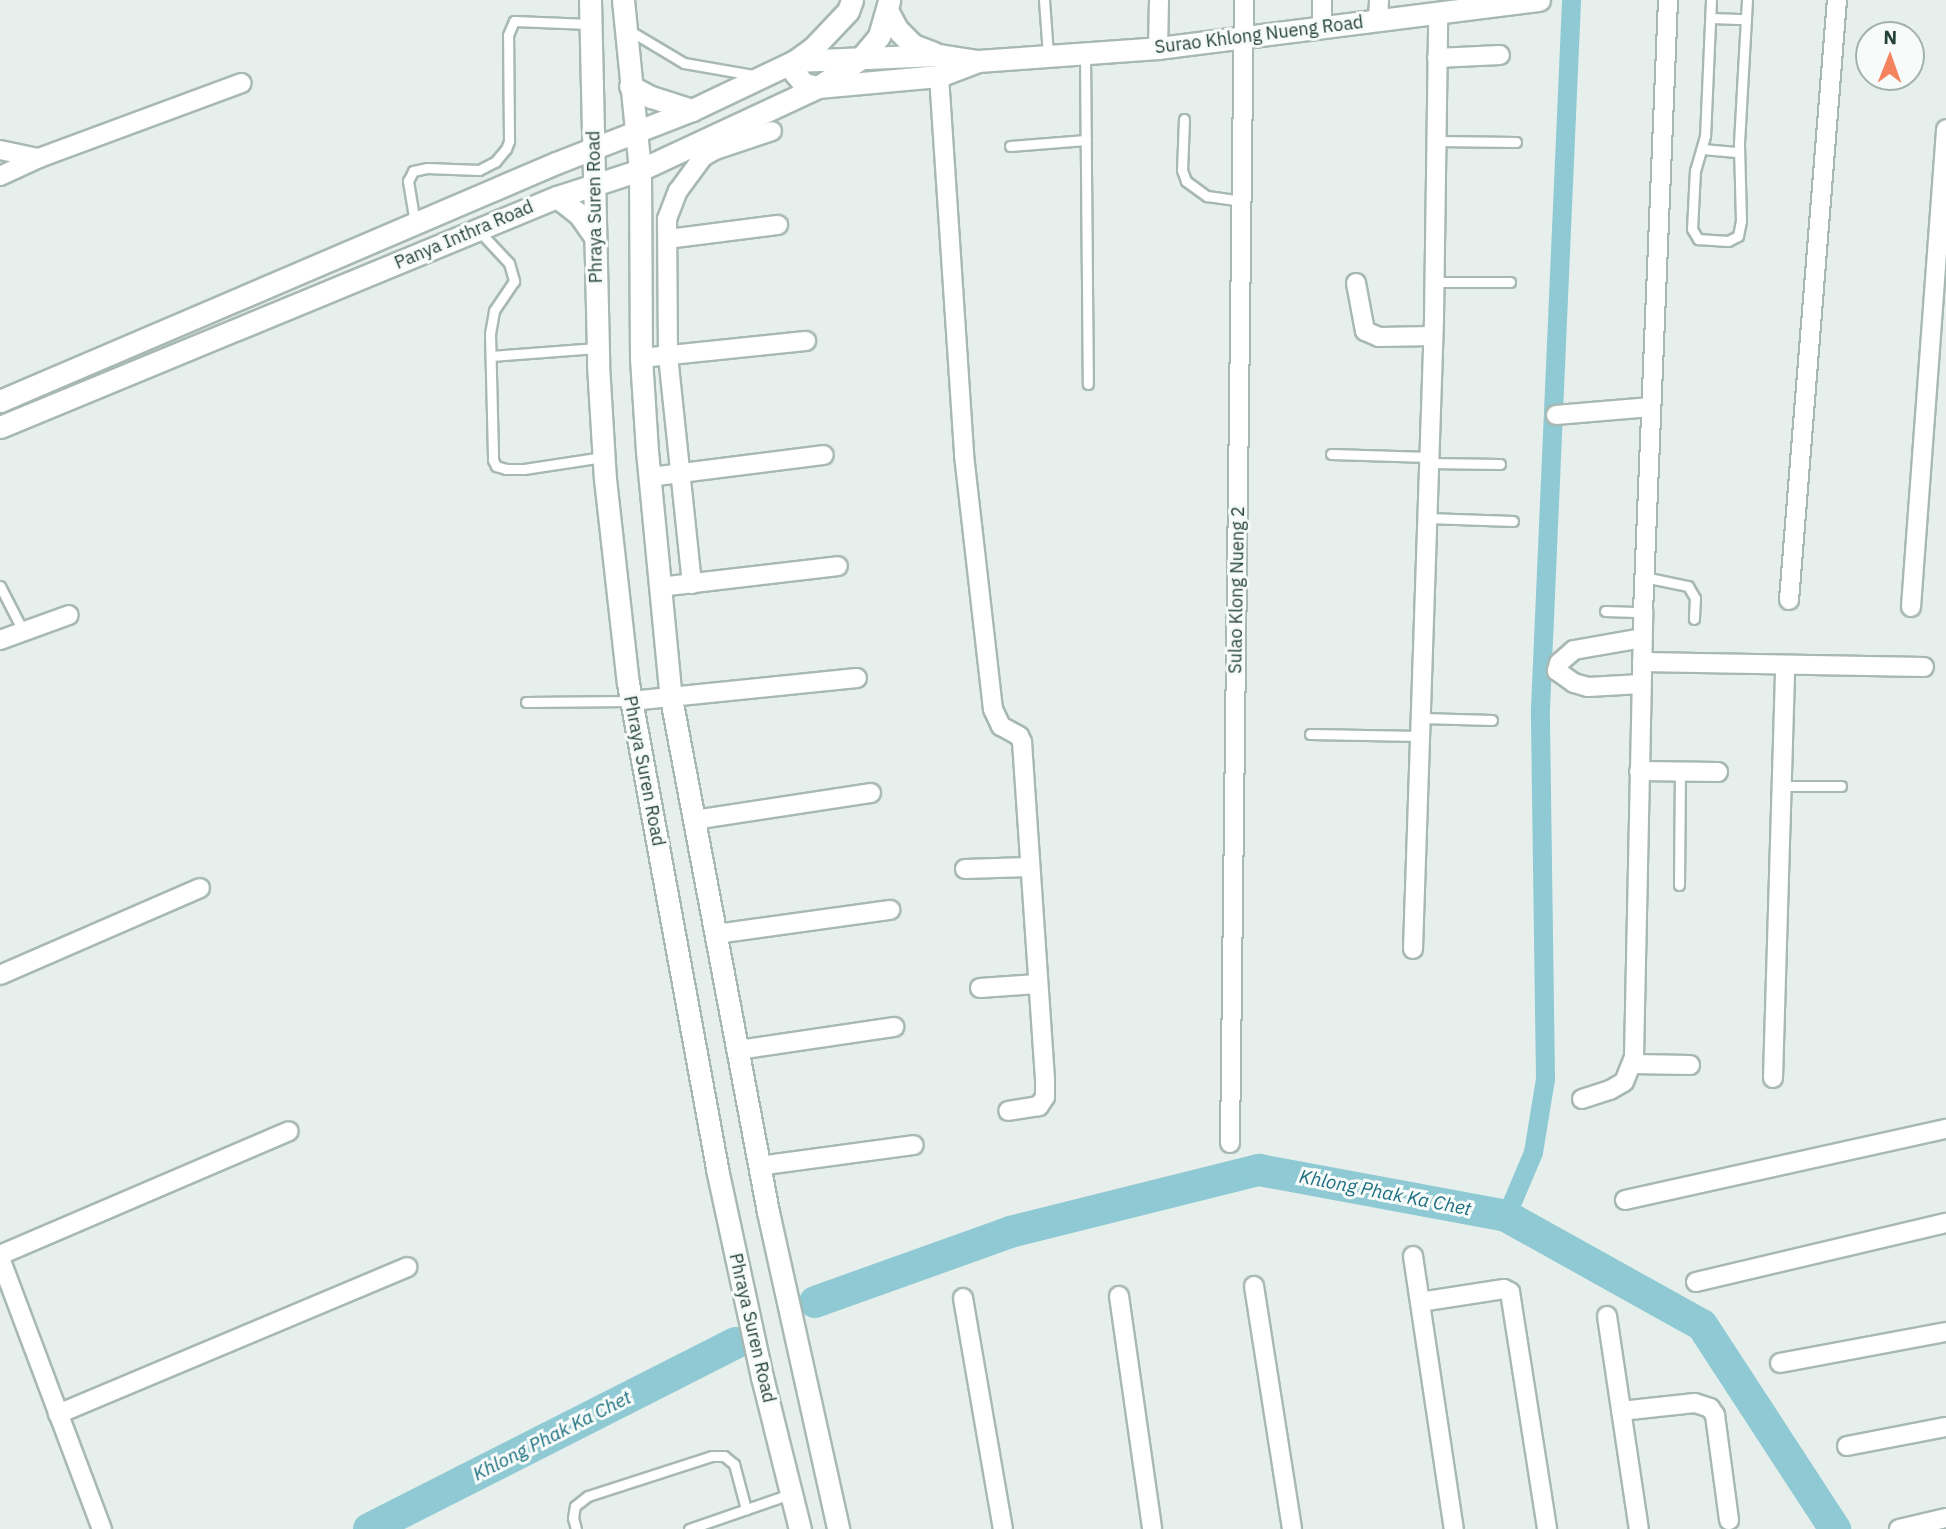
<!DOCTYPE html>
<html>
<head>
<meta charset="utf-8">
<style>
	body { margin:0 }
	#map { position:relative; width:1946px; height:1529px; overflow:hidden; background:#e6efeb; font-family:"IBM Plex Sans",sans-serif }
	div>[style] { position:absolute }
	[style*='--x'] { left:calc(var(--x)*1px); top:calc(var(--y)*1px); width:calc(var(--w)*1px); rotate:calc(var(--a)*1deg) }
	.canal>* { height:19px; margin:-9.5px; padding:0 9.5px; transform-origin:9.5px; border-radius:9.5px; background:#8ec9d4 }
	.river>* { height:32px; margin:-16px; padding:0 16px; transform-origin:16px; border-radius:16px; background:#8ec9d4 }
	.roads { filter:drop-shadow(2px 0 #a8b8b2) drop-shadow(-2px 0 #a8b8b2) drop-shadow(0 2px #a8b8b2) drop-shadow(0 -2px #a8b8b2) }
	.lane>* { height:9px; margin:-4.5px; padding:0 4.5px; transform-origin:4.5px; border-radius:4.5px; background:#fff }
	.street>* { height:18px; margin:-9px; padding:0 9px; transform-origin:9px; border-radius:9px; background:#fff }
	.secondary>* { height:21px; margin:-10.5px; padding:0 10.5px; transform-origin:10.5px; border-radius:10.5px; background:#fff }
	span { translate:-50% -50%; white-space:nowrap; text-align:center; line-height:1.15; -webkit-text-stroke:6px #f7fbf9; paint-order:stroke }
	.street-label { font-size:18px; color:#24423a }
	.water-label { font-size:19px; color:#1c6f80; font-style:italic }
	.north { position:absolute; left:1855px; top:21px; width:70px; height:70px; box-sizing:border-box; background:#f7fbf9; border:2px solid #a3b1ad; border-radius:50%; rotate:1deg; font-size:19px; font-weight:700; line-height:28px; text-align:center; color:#24423a }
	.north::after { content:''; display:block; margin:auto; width:24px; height:32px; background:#f4845f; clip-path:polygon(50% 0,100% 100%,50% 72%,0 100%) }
</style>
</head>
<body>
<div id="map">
	<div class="canal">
		<div style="--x:1506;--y:1216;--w:69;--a:-67.1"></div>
		<div style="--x:1533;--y:1152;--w:74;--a:-80.7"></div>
		<div style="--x:1545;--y:1079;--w:371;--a:-90.8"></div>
		<div style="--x:1540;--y:708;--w:709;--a:-87.49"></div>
	</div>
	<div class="river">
		<div style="--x:815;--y:1302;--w:207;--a:-19.7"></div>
		<div style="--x:1010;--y:1232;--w:257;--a:-14"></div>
		<div style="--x:1259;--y:1170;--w:251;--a:10.5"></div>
		<div style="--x:1506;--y:1216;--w:224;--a:29.1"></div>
		<div style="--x:1702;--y:1325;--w:244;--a:56.9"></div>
		<div style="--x:369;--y:1529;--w:411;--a:-26.9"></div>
	</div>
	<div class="roads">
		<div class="lane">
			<div style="--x:1044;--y:0;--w:55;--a:85.8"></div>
			<div style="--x:1711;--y:0;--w:136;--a:92.5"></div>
			<div style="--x:1705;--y:136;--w:35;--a:106"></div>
			<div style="--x:1695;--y:170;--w:59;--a:92.9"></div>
			<div style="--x:1692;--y:229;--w:12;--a:59"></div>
			<div style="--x:1698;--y:239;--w:30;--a:4"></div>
			<div style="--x:1728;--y:241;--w:11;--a:-27"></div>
			<div style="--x:1738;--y:236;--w:15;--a:-79"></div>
			<div style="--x:1741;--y:221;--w:78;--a:-91.5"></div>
			<div style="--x:1739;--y:143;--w:143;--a:-86.8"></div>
			<div style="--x:1711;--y:18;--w:35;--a:2"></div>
			<div style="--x:627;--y:29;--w:66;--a:30.8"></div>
			<div style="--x:684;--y:63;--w:70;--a:9.9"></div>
			<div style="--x:1085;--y:55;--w:329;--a:89.5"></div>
			<div style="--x:1184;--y:119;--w:51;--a:92.2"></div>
			<div style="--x:1182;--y:170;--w:12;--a:70"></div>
			<div style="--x:1186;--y:181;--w:26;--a:36"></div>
			<div style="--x:1207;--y:196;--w:34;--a:8"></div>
			<div style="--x:1436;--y:141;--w:80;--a:0.7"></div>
			<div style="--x:1010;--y:146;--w:76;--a:-4.5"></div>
			<div style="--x:1702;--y:149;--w:37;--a:5"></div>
			<div style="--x:415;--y:223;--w:43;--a:-99.5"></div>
			<div style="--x:408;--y:181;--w:11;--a:-63"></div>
			<div style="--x:413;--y:171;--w:14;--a:-12"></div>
			<div style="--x:427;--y:168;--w:52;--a:2.2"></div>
			<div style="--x:479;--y:170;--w:18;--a:-27"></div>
			<div style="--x:495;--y:162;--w:17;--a:-50"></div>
			<div style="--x:506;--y:149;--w:9;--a:-69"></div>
			<div style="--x:509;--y:141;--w:106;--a:-90.5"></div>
			<div style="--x:508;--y:35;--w:15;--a:-67"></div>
			<div style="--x:514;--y:21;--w:75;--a:2.3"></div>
			<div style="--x:478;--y:230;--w:45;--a:46.8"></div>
			<div style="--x:509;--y:263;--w:19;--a:74"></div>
			<div style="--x:514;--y:281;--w:36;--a:124"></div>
			<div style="--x:494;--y:311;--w:22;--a:100"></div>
			<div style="--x:490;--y:333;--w:127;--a:88.6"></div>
			<div style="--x:493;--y:460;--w:7;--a:63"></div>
			<div style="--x:496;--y:466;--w:10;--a:17"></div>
			<div style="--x:506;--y:469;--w:18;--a:0"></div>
			<div style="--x:524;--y:469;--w:80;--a:-8.6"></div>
			<div style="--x:1434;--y:282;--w:76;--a:0"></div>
			<div style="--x:491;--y:356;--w:106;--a:-4.3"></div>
			<div style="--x:1331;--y:454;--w:98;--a:1.8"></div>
			<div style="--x:1429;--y:463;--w:71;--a:0.8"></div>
			<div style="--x:1427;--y:518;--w:86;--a:2"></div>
			<div style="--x:1644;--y:577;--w:45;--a:11.6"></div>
			<div style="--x:1688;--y:586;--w:14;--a:60"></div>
			<div style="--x:1695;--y:598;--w:21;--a:93"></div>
			<div style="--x:0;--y:586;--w:51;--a:62.9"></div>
			<div style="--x:1605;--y:611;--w:38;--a:2"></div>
			<div style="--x:526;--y:702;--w:104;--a:-0.6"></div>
			<div style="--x:1421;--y:718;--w:71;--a:1.6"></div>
			<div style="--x:1310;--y:734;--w:110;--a:1"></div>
			<div style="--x:1781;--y:786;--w:60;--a:0"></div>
			<div style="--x:1679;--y:885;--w:113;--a:-89.5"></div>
			<div style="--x:576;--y:1529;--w:11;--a:-105"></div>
			<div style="--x:573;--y:1518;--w:12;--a:-81"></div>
			<div style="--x:575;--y:1506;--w:16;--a:-38"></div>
			<div style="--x:588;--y:1496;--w:130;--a:-17.9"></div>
			<div style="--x:712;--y:1456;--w:12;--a:0"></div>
			<div style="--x:724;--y:1456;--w:13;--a:39"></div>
			<div style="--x:734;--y:1464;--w:47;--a:75.1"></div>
			<div style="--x:689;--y:1529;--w:107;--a:-19.1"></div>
		</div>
		<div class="street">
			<div style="--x:1378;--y:20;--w:20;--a:-87"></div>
			<div style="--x:1322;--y:27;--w:27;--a:-90"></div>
			<div style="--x:1158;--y:48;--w:48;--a:-88.8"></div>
			<div style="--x:1437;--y:58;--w:63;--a:-2.7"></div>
			<div style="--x:939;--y:76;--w:380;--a:86.2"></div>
			<div style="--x:964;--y:455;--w:256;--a:83.5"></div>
			<div style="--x:993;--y:709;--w:19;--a:65"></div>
			<div style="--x:1001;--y:726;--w:21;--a:29"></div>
			<div style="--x:1019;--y:736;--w:7;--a:63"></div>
			<div style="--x:1022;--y:742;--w:340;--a:86.1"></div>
			<div style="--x:1045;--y:1081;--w:16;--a:90"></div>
			<div style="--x:1045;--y:1097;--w:11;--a:124"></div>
			<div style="--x:1039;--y:1106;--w:31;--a:171"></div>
			<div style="--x:0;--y:150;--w:40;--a:12"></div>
			<div style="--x:0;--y:176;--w:43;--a:-24.8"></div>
			<div style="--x:39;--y:158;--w:216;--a:-20.3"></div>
			<div style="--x:668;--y:239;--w:111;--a:-7.3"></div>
			<div style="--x:1356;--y:283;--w:49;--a:79.4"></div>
			<div style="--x:1365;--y:331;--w:15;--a:23"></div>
			<div style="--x:1379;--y:337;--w:54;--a:-1.1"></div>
			<div style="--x:641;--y:358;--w:166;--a:-5.9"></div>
			<div style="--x:1556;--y:415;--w:95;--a:-4.8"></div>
			<div style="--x:650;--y:477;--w:175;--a:-7.2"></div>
			<div style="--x:692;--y:584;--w:228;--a:-96"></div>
			<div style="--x:668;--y:357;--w:138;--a:-90.4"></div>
			<div style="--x:667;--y:219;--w:30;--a:-69"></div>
			<div style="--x:678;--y:191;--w:42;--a:-53.7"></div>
			<div style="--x:703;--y:157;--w:14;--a:-30"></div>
			<div style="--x:715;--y:150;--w:60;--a:-18.4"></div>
			<div style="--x:660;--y:587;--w:179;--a:-6.7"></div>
			<div style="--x:1789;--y:600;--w:602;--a:-85.43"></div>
			<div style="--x:1911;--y:607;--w:479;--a:-85.8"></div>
			<div style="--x:0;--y:640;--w:73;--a:-19.9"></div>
			<div style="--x:1642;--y:662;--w:282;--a:1"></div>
			<div style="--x:1641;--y:684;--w:53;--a:176.8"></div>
			<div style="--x:1588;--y:687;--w:15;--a:-164"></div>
			<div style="--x:1574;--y:683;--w:21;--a:-145"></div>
			<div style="--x:1557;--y:671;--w:8;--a:-76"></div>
			<div style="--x:1559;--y:663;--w:20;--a:-41"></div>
			<div style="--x:1574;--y:650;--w:69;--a:-10"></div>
			<div style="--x:631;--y:701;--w:227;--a:-5.8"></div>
			<div style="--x:1639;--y:771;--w:79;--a:0.7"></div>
			<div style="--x:694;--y:820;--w:179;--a:-8.7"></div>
			<div style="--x:965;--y:869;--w:63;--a:-1.8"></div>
			<div style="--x:716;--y:934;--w:176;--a:-7.9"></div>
			<div style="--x:1413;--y:949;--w:631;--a:-88.09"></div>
			<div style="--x:1434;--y:318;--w:305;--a:-89.2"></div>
			<div style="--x:0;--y:975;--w:218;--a:-23.5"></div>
			<div style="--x:980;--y:988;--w:57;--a:-4"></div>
			<div style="--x:738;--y:1050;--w:158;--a:-8.4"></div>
			<div style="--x:1632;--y:1064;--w:58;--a:1"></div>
			<div style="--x:1773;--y:1078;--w:413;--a:-88.3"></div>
			<div style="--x:1582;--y:1099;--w:29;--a:-18"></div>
			<div style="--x:1610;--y:1090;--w:16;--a:-30"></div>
			<div style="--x:1624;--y:1082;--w:27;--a:-68"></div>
			<div style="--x:1634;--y:1057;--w:445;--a:-88.8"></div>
			<div style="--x:1643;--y:612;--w:613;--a:-87.66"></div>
			<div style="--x:1230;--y:1143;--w:1143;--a:-89.3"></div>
			<div style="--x:759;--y:1166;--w:156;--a:-7.7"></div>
			<div style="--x:1625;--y:1200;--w:329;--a:-12.5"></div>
			<div style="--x:0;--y:1255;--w:314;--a:-23.2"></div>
			<div style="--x:1413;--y:1256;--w:276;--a:81.5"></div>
			<div style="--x:0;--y:1258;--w:290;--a:69.4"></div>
			<div style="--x:1696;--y:1282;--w:257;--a:-13.3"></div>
			<div style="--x:1254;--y:1286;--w:246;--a:81.1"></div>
			<div style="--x:1119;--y:1296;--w:235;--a:81.9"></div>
			<div style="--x:963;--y:1298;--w:234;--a:80.2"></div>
			<div style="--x:1420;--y:1302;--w:85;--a:-8.8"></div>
			<div style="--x:1504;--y:1289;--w:7;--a:27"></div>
			<div style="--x:1510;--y:1292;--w:240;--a:81.1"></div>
			<div style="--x:1607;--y:1316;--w:215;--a:81.5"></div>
			<div style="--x:1780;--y:1363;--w:169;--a:-10.6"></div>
			<div style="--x:1621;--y:1411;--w:74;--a:-6.2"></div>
			<div style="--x:1695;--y:1403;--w:16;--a:18"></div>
			<div style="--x:1710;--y:1408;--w:9;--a:54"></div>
			<div style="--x:1715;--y:1415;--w:106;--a:82.4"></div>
			<div style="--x:58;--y:1414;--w:379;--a:-22.8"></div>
			<div style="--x:1847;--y:1446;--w:101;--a:-10.9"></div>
			<div style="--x:1899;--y:1529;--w:48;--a:-13.2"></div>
		</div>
		<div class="secondary">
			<div style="--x:590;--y:0;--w:365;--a:88.7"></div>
			<div style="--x:598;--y:365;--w:114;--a:86.5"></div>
			<div style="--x:605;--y:479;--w:205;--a:83.6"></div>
			<div style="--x:628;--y:683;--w:494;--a:79.6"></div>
			<div style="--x:717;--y:1169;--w:213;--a:77.8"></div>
			<div style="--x:762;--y:1377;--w:157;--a:76"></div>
			<div style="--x:623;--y:0;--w:171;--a:84.3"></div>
			<div style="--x:640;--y:170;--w:188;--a:89.7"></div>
			<div style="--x:641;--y:358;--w:93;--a:86.3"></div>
			<div style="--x:647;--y:451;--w:248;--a:84.5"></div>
			<div style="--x:671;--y:698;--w:523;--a:79.31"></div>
			<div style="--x:768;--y:1212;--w:325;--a:77.5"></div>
			<div style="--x:888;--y:12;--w:19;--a:62"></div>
			<div style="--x:897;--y:29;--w:23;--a:45"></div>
			<div style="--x:913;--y:45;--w:22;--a:21"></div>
			<div style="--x:795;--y:61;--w:12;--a:90"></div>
			<div style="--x:795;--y:73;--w:14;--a:51"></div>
			<div style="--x:804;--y:84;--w:14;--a:12"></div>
			<div style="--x:818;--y:87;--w:121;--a:-5.2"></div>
			<div style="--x:939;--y:76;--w:42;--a:-21"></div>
			<div style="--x:978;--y:61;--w:180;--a:-4.1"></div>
			<div style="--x:1158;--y:48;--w:384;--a:-7.2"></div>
			<div style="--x:795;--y:61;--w:144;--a:-2.4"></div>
			<div style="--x:939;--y:55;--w:39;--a:9"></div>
			<div style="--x:630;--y:86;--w:24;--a:28"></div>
			<div style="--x:651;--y:97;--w:43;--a:17.6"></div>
			<div style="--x:557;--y:197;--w:28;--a:38"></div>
			<div style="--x:579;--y:214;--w:28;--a:55"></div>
			<div style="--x:0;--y:401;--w:605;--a:-23.17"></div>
			<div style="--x:556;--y:163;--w:146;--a:-21.3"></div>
			<div style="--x:692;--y:110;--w:114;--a:-25.4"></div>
			<div style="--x:795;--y:61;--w:22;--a:-36"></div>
			<div style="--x:813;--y:48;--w:51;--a:-46.6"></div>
			<div style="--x:848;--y:11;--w:12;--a:-70"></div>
			<div style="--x:0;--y:427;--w:603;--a:-22.44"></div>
			<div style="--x:557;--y:197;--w:87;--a:-18"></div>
			<div style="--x:640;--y:170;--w:196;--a:-25"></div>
			<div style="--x:818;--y:87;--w:50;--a:-33.7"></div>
			<div style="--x:860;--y:59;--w:30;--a:-50"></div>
			<div style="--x:879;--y:36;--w:37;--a:-74"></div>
		</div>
	</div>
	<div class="street-label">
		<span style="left:1259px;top:35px;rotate:-7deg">Surao Khlong Nueng Road</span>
		<span style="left:595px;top:207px;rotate:-91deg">Phraya Suren Road</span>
		<span style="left:464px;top:235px;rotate:-23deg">Panya Inthra Road</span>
		<span style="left:1237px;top:590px;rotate:-89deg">Sulao Klong Nueng 2</span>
		<span style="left:644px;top:771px;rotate:79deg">Phraya Suren Road</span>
		<span style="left:752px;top:1328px;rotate:77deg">Phraya Suren Road</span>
	</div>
	<div class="water-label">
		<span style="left:1385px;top:1193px;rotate:11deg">Khlong Phak Ka Chet</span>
		<span style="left:552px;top:1436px;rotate:-27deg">Khlong Phak Ka Chet</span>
	</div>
	<div class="north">N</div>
</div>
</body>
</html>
